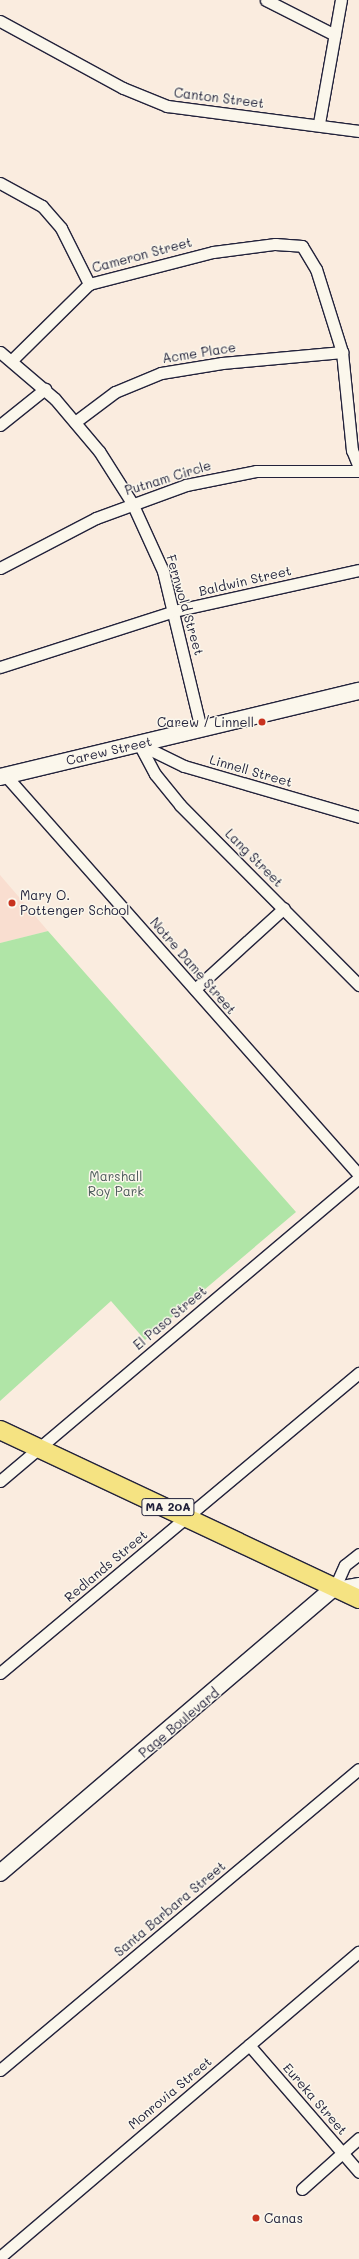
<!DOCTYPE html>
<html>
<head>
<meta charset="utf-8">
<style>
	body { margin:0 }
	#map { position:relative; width:359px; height:2259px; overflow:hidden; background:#faecdf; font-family:Mali,sans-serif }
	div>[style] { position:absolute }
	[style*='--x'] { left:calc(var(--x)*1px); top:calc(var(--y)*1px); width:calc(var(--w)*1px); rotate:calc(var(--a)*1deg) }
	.built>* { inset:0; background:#f9ded0 }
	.green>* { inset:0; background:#b0e5a7 }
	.roads { filter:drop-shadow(1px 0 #22223b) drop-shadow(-1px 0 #22223b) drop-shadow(0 1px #22223b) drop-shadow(0 -1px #22223b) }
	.street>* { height:11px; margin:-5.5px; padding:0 5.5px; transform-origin:5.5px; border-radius:5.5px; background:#fbf7ec }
	.secondary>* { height:16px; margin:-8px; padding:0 8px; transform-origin:8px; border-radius:8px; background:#fbf7ec }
	.primary>* { height:18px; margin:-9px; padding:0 9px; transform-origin:9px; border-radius:9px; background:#f5e382 }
	.dots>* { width:11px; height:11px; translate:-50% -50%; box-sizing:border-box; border:2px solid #fbf7ec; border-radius:50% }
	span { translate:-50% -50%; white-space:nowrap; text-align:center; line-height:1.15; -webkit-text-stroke:3px #fbf7ec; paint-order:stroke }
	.shield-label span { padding:1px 3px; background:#fbf7ec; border:1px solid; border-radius:3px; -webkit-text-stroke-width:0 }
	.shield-label { font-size:12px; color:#22223b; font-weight:700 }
	.street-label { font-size:13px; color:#22223b }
	.poi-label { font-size:13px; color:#22223b }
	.right { translate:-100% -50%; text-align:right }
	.left { translate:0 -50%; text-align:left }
	.park-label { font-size:13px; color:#4d5c5b }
</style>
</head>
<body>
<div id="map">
	<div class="built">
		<div style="clip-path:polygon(0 875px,48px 931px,0 943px)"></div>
	</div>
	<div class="green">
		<div style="clip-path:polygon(48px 931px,296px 1212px,145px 1340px,111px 1301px,0 1401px,0 943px)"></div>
	</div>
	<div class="roads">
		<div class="street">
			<div style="--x:266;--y:0;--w:77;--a:26.9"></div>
			<div style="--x:0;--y:21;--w:140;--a:28.6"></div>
			<div style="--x:123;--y:88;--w:48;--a:22.2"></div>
			<div style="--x:167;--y:106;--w:194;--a:7.4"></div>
			<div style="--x:319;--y:123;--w:125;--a:-79.9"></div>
			<div style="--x:0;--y:183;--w:48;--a:28.7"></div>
			<div style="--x:42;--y:206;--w:29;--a:49"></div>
			<div style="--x:61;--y:228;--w:63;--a:63.4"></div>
			<div style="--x:0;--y:352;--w:72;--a:40.5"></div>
			<div style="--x:55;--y:399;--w:68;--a:49.8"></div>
			<div style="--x:99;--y:451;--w:62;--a:57.6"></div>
			<div style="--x:132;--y:503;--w:75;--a:65.5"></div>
			<div style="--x:163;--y:571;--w:163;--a:76.5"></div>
			<div style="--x:12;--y:360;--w:108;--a:-44.6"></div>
			<div style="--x:89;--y:284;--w:128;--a:-14.5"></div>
			<div style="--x:213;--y:252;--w:63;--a:-7.4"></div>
			<div style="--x:275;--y:244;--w:27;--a:4"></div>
			<div style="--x:302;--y:246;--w:27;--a:59"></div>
			<div style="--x:316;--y:269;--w:87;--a:72.6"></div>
			<div style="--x:342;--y:352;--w:99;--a:84.2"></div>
			<div style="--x:352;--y:450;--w:18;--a:68"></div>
			<div style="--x:75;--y:422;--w:50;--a:-36.9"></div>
			<div style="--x:115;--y:392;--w:50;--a:-22.4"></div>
			<div style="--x:161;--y:373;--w:62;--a:-9.3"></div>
			<div style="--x:222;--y:363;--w:121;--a:-5.2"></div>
			<div style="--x:0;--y:425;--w:58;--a:-38.7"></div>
			<div style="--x:0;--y:568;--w:108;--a:-27.5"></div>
			<div style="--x:96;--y:518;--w:96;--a:-20.1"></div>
			<div style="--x:186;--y:485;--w:71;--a:-11.3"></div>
			<div style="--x:256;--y:471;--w:103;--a:0"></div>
			<div style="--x:0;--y:667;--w:183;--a:-17.8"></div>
			<div style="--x:174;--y:611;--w:189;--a:-12.5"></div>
			<div style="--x:139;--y:744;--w:34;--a:62"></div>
			<div style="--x:155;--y:774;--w:40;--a:51"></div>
			<div style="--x:180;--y:805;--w:254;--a:45.2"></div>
			<div style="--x:139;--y:744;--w:50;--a:26.1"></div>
			<div style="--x:184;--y:766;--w:182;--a:16.2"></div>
			<div style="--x:6;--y:776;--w:533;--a:48.5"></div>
			<div style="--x:195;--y:989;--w:120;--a:-42.3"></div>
			<div style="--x:0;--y:1481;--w:470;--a:-40.2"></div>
			<div style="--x:335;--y:1587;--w:24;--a:-66"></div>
			<div style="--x:345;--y:1565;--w:18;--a:-38"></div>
			<div style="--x:336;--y:1587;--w:23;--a:-10"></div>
			<div style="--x:0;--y:1673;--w:468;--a:-39.9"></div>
			<div style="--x:249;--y:2045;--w:168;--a:49.1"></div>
			<div style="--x:0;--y:2070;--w:468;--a:-40"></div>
			<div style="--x:302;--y:2189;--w:76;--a:-41.8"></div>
			<div style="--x:0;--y:2257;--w:471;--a:-40.4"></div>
		</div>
		<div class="secondary">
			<div style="--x:0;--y:777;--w:369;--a:-13.5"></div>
			<div style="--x:0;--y:1873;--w:440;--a:-40.5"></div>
		</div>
		<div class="primary">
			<div style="--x:0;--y:1430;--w:397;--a:25.2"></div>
		</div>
	</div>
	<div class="dots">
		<div style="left:262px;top:722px;background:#c8321e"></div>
		<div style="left:12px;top:903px;background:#c8321e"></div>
		<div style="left:256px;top:2218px;background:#c8321e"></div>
	</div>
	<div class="shield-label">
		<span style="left:168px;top:1507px">MA 20A</span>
	</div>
	<div class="street-label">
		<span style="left:219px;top:98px;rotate:7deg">Canton Street</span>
		<span style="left:142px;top:255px;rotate:-15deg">Cameron Street</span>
		<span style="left:199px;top:353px;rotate:-9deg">Acme Place</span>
		<span style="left:168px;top:478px;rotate:-17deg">Putnam Circle</span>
		<span style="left:245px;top:581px;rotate:-13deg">Baldwin Street</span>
		<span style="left:185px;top:605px;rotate:74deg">Fernwold Street</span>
		<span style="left:109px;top:751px;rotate:-13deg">Carew Street</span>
		<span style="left:251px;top:771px;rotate:16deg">Linnell Street</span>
		<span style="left:254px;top:858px;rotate:45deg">Lang Street</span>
		<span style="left:193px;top:966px;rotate:49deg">Notre Dame Street</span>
		<span style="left:170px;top:1318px;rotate:-40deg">El Paso Street</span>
		<span style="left:106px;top:1566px;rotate:-40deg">Redlands Street</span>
		<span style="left:179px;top:1723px;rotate:-40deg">Page Boulevard</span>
		<span style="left:170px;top:1909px;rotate:-40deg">Santa Barbara Street</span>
		<span style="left:170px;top:2093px;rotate:-40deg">Monrovia Street</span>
		<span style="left:315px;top:2099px;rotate:49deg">Eureka Street</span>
	</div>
	<div class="poi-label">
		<span class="right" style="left:254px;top:722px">Carew / Linnell</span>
		<span class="left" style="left:20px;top:903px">Mary O.<br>Pottenger School</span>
		<span class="left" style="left:264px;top:2218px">Canas</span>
	</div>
	<div class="park-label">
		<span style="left:116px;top:1184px">Marshall<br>Roy Park</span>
	</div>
</div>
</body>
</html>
